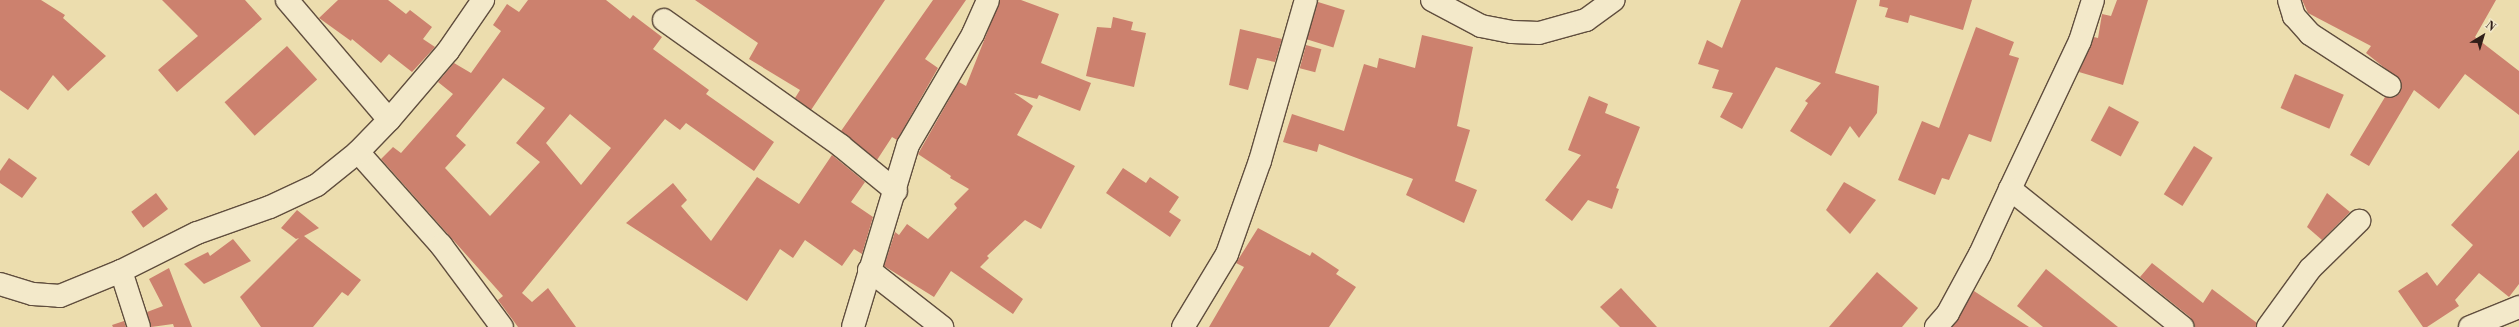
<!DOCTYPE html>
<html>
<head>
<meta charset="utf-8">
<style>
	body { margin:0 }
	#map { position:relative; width:2519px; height:327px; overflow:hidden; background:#ecddae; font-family:"Libre Bodoni",serif }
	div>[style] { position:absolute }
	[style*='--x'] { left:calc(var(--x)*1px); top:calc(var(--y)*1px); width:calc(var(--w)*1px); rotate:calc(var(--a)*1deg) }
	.building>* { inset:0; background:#cc816e; transform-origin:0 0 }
	.roads { filter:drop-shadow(1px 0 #604e3e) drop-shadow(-1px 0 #604e3e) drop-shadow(0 1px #604e3e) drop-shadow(0 -1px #604e3e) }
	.minor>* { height:22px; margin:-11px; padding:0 11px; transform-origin:11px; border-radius:11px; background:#f3e9ca }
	span { translate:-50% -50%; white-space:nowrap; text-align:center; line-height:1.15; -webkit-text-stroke:4px #f3e9ca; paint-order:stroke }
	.north { position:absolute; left:2463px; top:16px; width:40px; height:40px; -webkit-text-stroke:3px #f3e9ca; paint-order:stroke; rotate:38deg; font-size:11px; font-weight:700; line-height:16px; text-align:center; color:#311f19 }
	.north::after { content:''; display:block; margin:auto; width:14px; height:18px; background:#311f19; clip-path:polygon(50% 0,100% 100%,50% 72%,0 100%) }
</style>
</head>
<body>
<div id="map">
	<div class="building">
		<div style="clip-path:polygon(0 0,41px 0,65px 15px,63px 18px,106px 56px,68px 91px,53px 75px,28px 110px,0 90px)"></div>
		<div style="clip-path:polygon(162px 0,245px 0,262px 19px,177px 92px,158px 70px,198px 36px)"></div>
		<div style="clip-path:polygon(338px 0,388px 0,406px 14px,410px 10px,432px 27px,423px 39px,435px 47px,412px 72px,389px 54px,381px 63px,352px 39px,351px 41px,319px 18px)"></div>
		<div style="clip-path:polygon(evenodd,528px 0,606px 0,630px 19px,633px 15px,662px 37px,653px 49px,709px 90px,706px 94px,774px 142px,754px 171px,686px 123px,680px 130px,665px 119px,522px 293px,532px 302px,548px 288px,576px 327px,518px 327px,498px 300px,503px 296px,381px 159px,393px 147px,401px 153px,453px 94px,438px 82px,454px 63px,471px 73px,501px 31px,493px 25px,507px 4px,519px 12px,528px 0,503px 78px,545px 108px,516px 143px,540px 162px,490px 216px,445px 168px,466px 145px,456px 136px,503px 78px,528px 0,570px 114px,611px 148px,581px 185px,546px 143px,570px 114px)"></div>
		<div style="clip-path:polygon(695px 0,885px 0,811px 110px,795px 98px,800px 90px,749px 59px,758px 43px)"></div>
		<div style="clip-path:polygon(933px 0,966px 0,925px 59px,938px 68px,897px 140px,892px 137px,877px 160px,841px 131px)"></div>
		<div style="clip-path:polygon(1000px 0,1021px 0,1059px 14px,1041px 63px,1091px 83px,1080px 111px,1039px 95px,1037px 99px,1014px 93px,1033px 106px,1017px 135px,1075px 166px,1041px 229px,1025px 220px,987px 256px,989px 258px,980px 267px,1023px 299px,1013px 314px,951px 271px,934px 297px,884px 266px,895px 232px,899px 235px,907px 224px,928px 239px,957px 208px,954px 204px,969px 189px,950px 178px,951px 176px,918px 154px,959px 82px,966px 86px)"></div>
		<div style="clip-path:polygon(1741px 0,1857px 0,1835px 73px,1879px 86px,1877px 113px,1859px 138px,1850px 126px,1831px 156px,1790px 131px,1808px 103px,1805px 101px,1821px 83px,1776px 67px,1742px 129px,1720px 117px,1733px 93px,1712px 88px,1719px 70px,1698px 64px,1707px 40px,1722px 48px)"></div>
		<div style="clip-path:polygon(1880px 0,1972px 0,1963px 30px,1910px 15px,1908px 23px,1885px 17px,1888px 8px,1879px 6px)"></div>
		<div style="clip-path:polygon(2117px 0,2148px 0,2123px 85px,2079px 72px,2094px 37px,2098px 38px,2102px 14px,2111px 16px)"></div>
		<div style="clip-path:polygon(2302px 0,2496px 0,2475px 37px,2519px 71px,2519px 115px,2465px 74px,2439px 109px,2414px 90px,2369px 166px,2350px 155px,2385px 97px,2395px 97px,2400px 93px,2401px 81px,2366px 53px,2371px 46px,2308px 13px)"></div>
		<div style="left:1318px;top:2px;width:28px;height:39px;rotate:17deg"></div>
		<div style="clip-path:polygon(1113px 17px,1133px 22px,1131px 30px,1146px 33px,1134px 87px,1086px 76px,1097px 27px,1111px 28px)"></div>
		<div style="clip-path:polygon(1976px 27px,2014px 42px,2009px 55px,2019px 58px,1991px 142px,1969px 134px,1949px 180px,1942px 178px,1935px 195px,1898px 180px,1922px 121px,1939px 128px)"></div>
		<div style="clip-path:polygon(1240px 29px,1282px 39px,1275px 62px,1257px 58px,1248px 90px,1229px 85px)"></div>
		<div style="clip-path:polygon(1422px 35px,1473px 47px,1457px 126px,1470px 130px,1455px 181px,1477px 190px,1464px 223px,1406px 195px,1413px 179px,1319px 144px,1317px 152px,1283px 142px,1292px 114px,1344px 131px,1364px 64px,1377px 68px,1379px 58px,1415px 68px)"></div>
		<div style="left:1306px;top:45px;width:16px;height:24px;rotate:15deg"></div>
		<div style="left:287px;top:46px;width:45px;height:84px;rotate:48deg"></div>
		<div style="left:2295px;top:74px;width:53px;height:37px;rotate:23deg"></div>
		<div style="clip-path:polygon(1589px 96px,1608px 104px,1605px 113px,1640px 127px,1616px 188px,1619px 189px,1612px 209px,1588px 200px,1572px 221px,1545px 200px,1581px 155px,1568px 150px)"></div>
		<div style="left:2109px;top:106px;width:34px;height:39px;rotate:28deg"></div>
		<div style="left:2194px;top:146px;width:22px;height:57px;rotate:32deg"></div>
		<div style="clip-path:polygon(2519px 150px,2519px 284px,2509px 297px,2479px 273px,2455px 300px,2459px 306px,2427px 327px,2423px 327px,2398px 291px,2427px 272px,2437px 286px,2473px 245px,2451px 225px)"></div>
		<div style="clip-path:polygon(832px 155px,865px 182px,851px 202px,873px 217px,862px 254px,854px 249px,842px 266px,805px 240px,793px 258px,780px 249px,747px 301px,626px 223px,673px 183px,687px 200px,681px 206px,711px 241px,757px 177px,799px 204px)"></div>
		<div style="clip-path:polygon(9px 158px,37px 178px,22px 198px,0 183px,0 171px)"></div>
		<div style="clip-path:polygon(1123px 168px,1146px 183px,1150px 177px,1179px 197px,1169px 212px,1181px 220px,1170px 237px,1106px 193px)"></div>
		<div style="clip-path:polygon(1844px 182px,1876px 200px,1850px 234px,1826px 210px)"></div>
		<div style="left:156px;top:193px;width:20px;height:31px;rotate:53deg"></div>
		<div style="clip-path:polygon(2327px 193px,2350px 212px,2322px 240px,2307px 227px)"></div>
		<div style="clip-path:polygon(297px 210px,319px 228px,304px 236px,361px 280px,348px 296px,342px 292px,313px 327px,261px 327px,240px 297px,299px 238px,296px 239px,281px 228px)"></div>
		<div style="clip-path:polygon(1258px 228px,1310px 256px,1312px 252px,1339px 270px,1336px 274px,1356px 287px,1329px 327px,1209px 327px,1244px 267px,1236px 263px)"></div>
		<div style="clip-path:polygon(233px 239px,251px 261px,204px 284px,184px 264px,208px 252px,210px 256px)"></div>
		<div style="clip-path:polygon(2152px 263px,2203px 303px,2212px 289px,2257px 323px,2256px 327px,2195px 327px,2190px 317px,2140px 277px)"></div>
		<div style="clip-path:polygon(169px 268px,182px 302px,192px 327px,174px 327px,173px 324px,151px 327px,147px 312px,163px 306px,149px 279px)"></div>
		<div style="clip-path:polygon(2046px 269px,2118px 327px,2043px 327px,2017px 306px)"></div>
		<div style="clip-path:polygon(1877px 272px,1918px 308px,1902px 327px,1829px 327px)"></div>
		<div style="clip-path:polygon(1621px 288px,1657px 327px,1620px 327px,1600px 307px)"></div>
		<div style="clip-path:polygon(1974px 291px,2029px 327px,1952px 327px)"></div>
		<div style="clip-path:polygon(124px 321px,126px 327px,113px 327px,112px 325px)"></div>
	</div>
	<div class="roads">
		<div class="minor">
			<div style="--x:287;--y:0;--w:157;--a:49.6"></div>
			<div style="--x:1432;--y:0;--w:55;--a:28"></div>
			<div style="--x:1481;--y:26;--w:32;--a:11"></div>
			<div style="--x:1512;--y:32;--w:27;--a:2"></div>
			<div style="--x:1539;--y:33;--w:49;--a:-15.5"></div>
			<div style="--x:1586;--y:20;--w:34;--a:-36"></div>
			<div style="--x:2093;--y:0;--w:43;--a:107.6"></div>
			<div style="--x:2080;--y:41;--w:164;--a:115.3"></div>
			<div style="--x:2010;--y:189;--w:221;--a:38.7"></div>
			<div style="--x:2289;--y:0;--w:17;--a:73"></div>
			<div style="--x:2294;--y:16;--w:24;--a:48"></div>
			<div style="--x:2310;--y:34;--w:95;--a:33"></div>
			<div style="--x:664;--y:20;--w:217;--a:35.4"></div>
			<div style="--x:841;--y:146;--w:71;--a:39.3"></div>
			<div style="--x:358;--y:152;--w:125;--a:48.3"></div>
			<div style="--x:441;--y:245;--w:102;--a:53.4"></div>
			<div style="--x:869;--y:270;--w:93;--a:38"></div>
			<div style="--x:121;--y:271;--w:59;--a:72.2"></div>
			<div style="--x:0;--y:284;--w:34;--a:17"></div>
			<div style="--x:33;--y:294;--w:27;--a:4"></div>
			<div style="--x:60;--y:296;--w:66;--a:-22.3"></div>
			<div style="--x:121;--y:271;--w:85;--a:-26.6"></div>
			<div style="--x:197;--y:233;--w:77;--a:-19.6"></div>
			<div style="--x:270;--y:207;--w:52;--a:-25.1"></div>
			<div style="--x:317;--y:185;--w:53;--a:-38.8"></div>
			<div style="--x:358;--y:152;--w:45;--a:-45.9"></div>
			<div style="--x:389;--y:120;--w:91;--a:-49.5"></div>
			<div style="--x:448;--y:51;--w:62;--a:-55.5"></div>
			<div style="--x:853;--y:327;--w:190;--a:-73.2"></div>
			<div style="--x:908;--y:145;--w:129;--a:-59.6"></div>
			<div style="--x:973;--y:34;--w:37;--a:-66"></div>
			<div style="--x:1183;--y:327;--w:85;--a:-58.9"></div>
			<div style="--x:1227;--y:254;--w:99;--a:-70.5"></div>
			<div style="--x:1260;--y:161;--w:167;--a:-74.1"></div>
			<div style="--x:1936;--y:327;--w:18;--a:-49"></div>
			<div style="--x:1948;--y:313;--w:67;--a:-61.5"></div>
			<div style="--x:1980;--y:254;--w:72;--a:-65.2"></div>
			<div style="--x:2268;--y:327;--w:72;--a:-54.1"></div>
			<div style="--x:2310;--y:269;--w:69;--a:-44.4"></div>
			<div style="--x:2470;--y:327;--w:53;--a:-22.2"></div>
		</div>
	</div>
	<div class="north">N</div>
</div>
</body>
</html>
